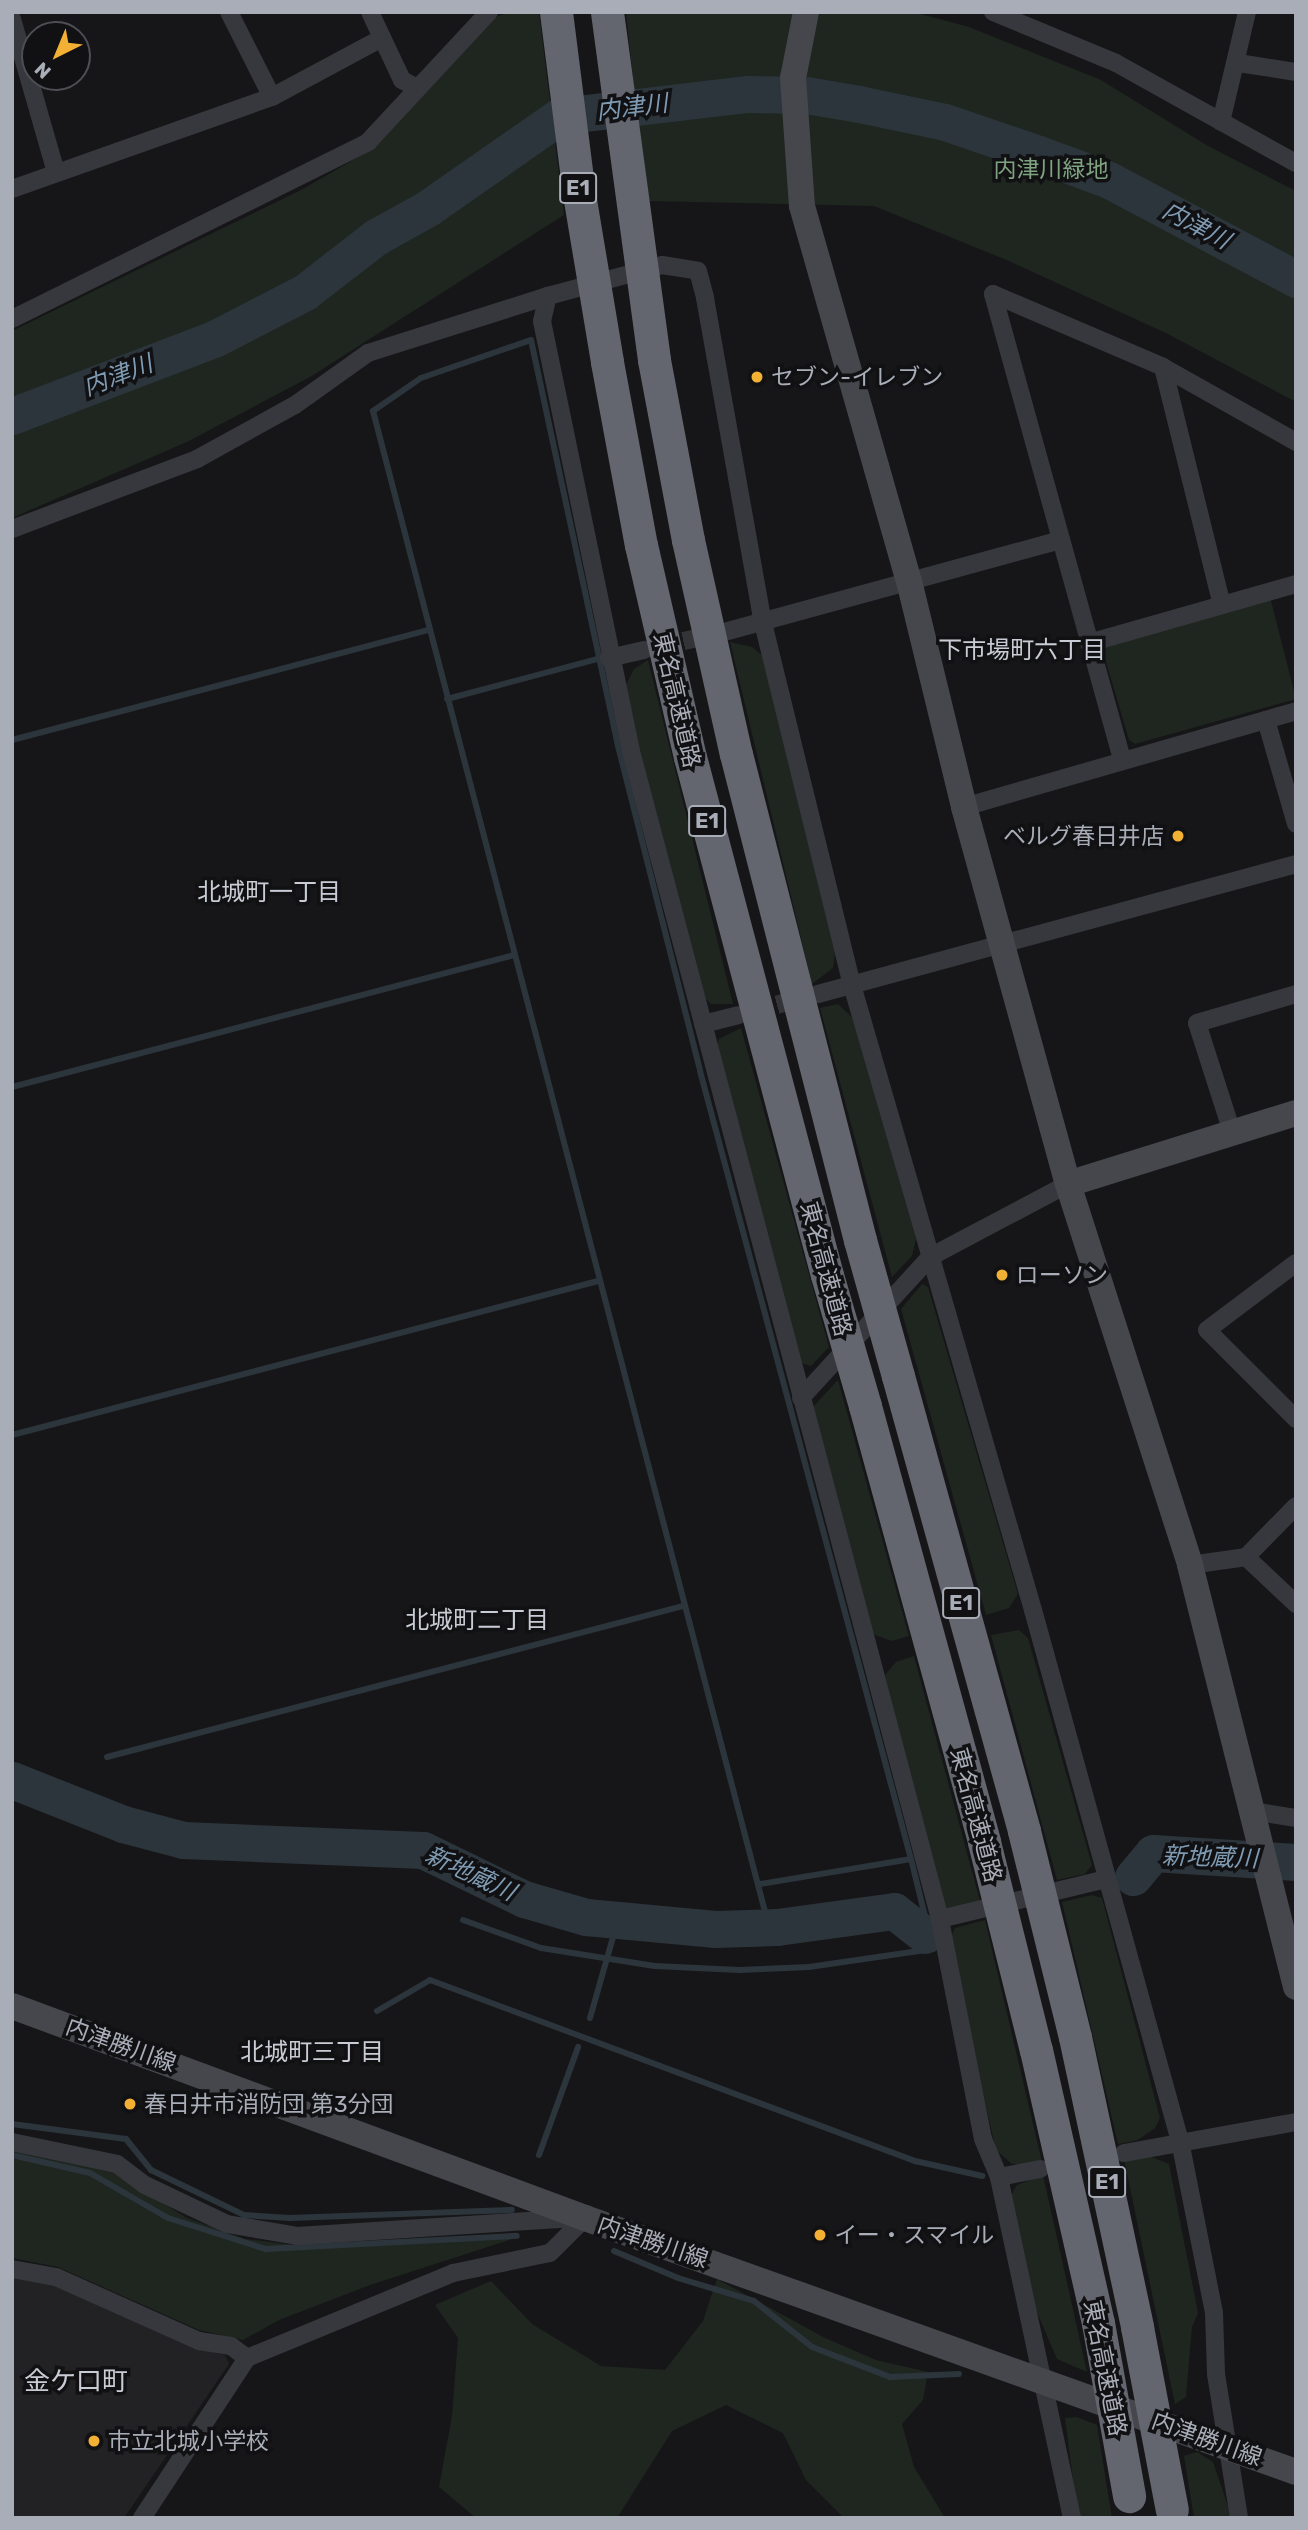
<!DOCTYPE html>
<html>
<head>
<meta charset="utf-8">
<style>
	body { margin:0 }
	#map { position:relative; width:1308px; height:2530px; overflow:hidden; background:#161618; font-family:Rubik,"Noto Sans JP",sans-serif }
	div>[style] { position:absolute }
	[style*='--x'] { left:calc(var(--x)*1px); top:calc(var(--y)*1px); width:calc(var(--w)*1px); rotate:calc(var(--a)*1deg) }
	.built>* { inset:0; background:#222225 }
	.green>* { inset:0; background:#1e261f }
	.stream>* { height:6px; margin:-3px; padding:0 3px; transform-origin:3px; border-radius:3px; background:#2c353c }
	.river>* { height:37px; margin:-18.5px; padding:0 18.5px; transform-origin:18.5px; border-radius:18.5px; background:#2c353c }
	.street-tunnel>* { height:18px; margin-top:-9px; transform-origin:0; background:repeating-linear-gradient(90deg,#333438 0 18px,transparent 0 27px) }
	.street>* { height:18px; margin:-9px; padding:0 9px; transform-origin:9px; border-radius:9px; background:#37383d }
	.secondary>* { height:26px; margin:-13px; padding:0 13px; transform-origin:13px; border-radius:13px; background:#45474d }
	.highway>* { height:33px; margin:-16.5px; padding:0 16.5px; transform-origin:16.5px; border-radius:16.5px; background:#63666e }
	.highway-bridge>* { height:33px; margin:-16.5px; padding:0 16.5px; transform-origin:16.5px; border-radius:16.5px; background:#63666e }
	.dots>* { width:19px; height:19px; translate:-50% -50%; box-sizing:border-box; border:4px solid #111113; border-radius:50% }
	span { translate:-50% -50%; white-space:nowrap; text-align:center; line-height:1.15; -webkit-text-stroke:7px #111113; paint-order:stroke }
	.shield-label span { padding:2px 5px; background:#111113; border:2px solid; border-radius:5px; -webkit-text-stroke-width:0 }
	.shield-label { font-size:21px; color:#a8adb8; font-weight:700 }
	.park-label { font-size:23px; color:#7fa381 }
	.poi-label { font-size:23px; color:#a8adb8 }
	.left { translate:0 -50%; text-align:left }
	.right { translate:-100% -50%; text-align:right }
	.street-label { font-size:23px; color:#a8adb8 }
	.water-label { font-size:24px; color:#7f9bb3; font-style:italic }
	.neighbourhood-label { font-size:24px; color:#c9ccd4 }
	.quarter-label { font-size:26px; color:#c9ccd4 }
	.frame { position:absolute; inset:0; border:14px solid #a8adb8; pointer-events:none }
	.north { position:absolute; left:21px; top:21px; width:70px; height:70px; box-sizing:border-box; background:#111113; border:2px solid #4d4f55; border-radius:50%; rotate:223deg; font-size:19px; font-weight:700; line-height:28px; text-align:center; color:#a8adb8 }
	.north::after { content:''; display:block; margin:auto; width:24px; height:32px; background:#f2b134; clip-path:polygon(50% 0,100% 100%,50% 72%,0 100%) }
</style>
</head>
<body>
<div id="map">
	<div class="built">
		<div style="clip-path:polygon(12px 2276px,52px 2283px,195px 2348px,225px 2355px,229px 2364px,124px 2518px,12px 2518px)"></div>
	</div>
	<div class="green">
		<div style="clip-path:polygon(511px 12px,539px 12px,564px 215px,310px 377px,189px 441px,12px 518px,12px 331px,303px 189px,374px 148px,495px 17px)"></div>
		<div style="clip-path:polygon(626px 12px,913px 12px,969px 27px,1101px 80px,1208px 146px,1296px 191px,1296px 402px,1168px 334px,1009px 261px,874px 206px,646px 201px)"></div>
		<div style="clip-path:polygon(1270px 597px,1296px 699px,1135px 744px,1129px 740px,1101px 645px)"></div>
		<div style="clip-path:polygon(730px 642px,752px 647px,763px 656px,835px 954px,833px 968px,812px 984px)"></div>
		<div style="clip-path:polygon(648px 660px,733px 1004px,711px 1004px,699px 992px,623px 691px,634px 669px)"></div>
		<div style="clip-path:polygon(838px 1004px,853px 1018px,916px 1239px,912px 1256px,892px 1277px,820px 1008px)"></div>
		<div style="clip-path:polygon(741px 1028px,829px 1347px,811px 1366px,799px 1362px,715px 1053px,719px 1039px)"></div>
		<div style="clip-path:polygon(922px 1284px,928px 1287px,1018px 1594px,1009px 1608px,986px 1615px,901px 1309px)"></div>
		<div style="clip-path:polygon(838px 1380px,909px 1636px,892px 1641px,875px 1635px,870px 1627px,812px 1408px)"></div>
		<div style="clip-path:polygon(1019px 1630px,1028px 1638px,1092px 1865px,1085px 1874px,1057px 1880px,991px 1635px)"></div>
		<div style="clip-path:polygon(914px 1656px,980px 1901px,948px 1910px,942px 1908px,887px 1691px,885px 1675px,896px 1662px)"></div>
		<div style="clip-path:polygon(1092px 1895px,1102px 1898px,1160px 2118px,1155px 2128px,1138px 2140px,1118px 2144px,1062px 1902px)"></div>
		<div style="clip-path:polygon(985px 1920px,1042px 2162px,1029px 2166px,1012px 2164px,996px 2150px,948px 1942px,955px 1928px)"></div>
		<div style="clip-path:polygon(12px 2147px,111px 2171px,187px 2218px,245px 2239px,294px 2245px,505px 2236px,512px 2239px,370px 2285px,279px 2320px,243px 2340px,199px 2330px,58px 2267px,12px 2258px)"></div>
		<div style="clip-path:polygon(1149px 2156px,1169px 2164px,1198px 2313px,1192px 2327px,1186px 2397px,1175px 2404px,1124px 2159px)"></div>
		<div style="clip-path:polygon(1043px 2175px,1087px 2372px,1057px 2359px,1027px 2289px,1007px 2202px,1017px 2185px)"></div>
		<div style="clip-path:polygon(717px 2279px,825px 2338px,876px 2360px,928px 2372px,923px 2400px,902px 2424px,914px 2467px,945px 2518px,844px 2518px,806px 2480px,783px 2433px,726px 2405px,672px 2431px,617px 2518px,476px 2518px,439px 2487px,452px 2416px,458px 2338px,435px 2305px,491px 2281px,532px 2324px,601px 2366px,665px 2370px,703px 2321px)"></div>
		<div style="clip-path:polygon(1077px 2417px,1097px 2425px,1112px 2518px,1078px 2518px,1065px 2418px)"></div>
		<div style="clip-path:polygon(1197px 2452px,1213px 2462px,1232px 2518px,1194px 2518px,1184px 2456px)"></div>
	</div>
	<div class="stream">
		<div style="--x:447;--y:699;--w:155;--a:-14.9"></div>
		<div style="--x:12;--y:740;--w:431;--a:-14.8"></div>
		<div style="--x:12;--y:1087;--w:519;--a:-14.73"></div>
		<div style="--x:12;--y:1435;--w:606;--a:-14.72"></div>
		<div style="--x:107;--y:1757;--w:595;--a:-14.69"></div>
		<div style="--x:463;--y:1920;--w:83;--a:19.7"></div>
		<div style="--x:541;--y:1948;--w:115;--a:9"></div>
		<div style="--x:655;--y:1966;--w:84;--a:2.7"></div>
		<div style="--x:739;--y:1970;--w:70;--a:-2.5"></div>
		<div style="--x:809;--y:1967;--w:125;--a:-8.3"></div>
		<div style="--x:933;--y:1949;--w:93;--a:-103.7"></div>
		<div style="--x:911;--y:1859;--w:153;--a:170.6"></div>
		<div style="--x:769;--y:1927;--w:1567;--a:-104.64"></div>
		<div style="--x:373;--y:411;--w:58;--a:-34.5"></div>
		<div style="--x:421;--y:378;--w:116;--a:-19.1"></div>
		<div style="--x:531;--y:340;--w:411;--a:77.9"></div>
		<div style="--x:617;--y:742;--w:339;--a:75.8"></div>
		<div style="--x:700;--y:1071;--w:816;--a:75.01"></div>
		<div style="--x:377;--y:2011;--w:61;--a:-30.3"></div>
		<div style="--x:430;--y:1980;--w:518;--a:20.47"></div>
		<div style="--x:915;--y:2161;--w:69;--a:12.6"></div>
		<div style="--x:590;--y:2018;--w:102;--a:-74.1"></div>
		<div style="--x:12;--y:2124;--w:115;--a:7.5"></div>
		<div style="--x:126;--y:2139;--w:40;--a:51"></div>
		<div style="--x:151;--y:2170;--w:103;--a:25.8"></div>
		<div style="--x:244;--y:2215;--w:46;--a:3.7"></div>
		<div style="--x:290;--y:2218;--w:222;--a:-2.1"></div>
		<div style="--x:12;--y:2155;--w:80;--a:13"></div>
		<div style="--x:90;--y:2173;--w:90;--a:30"></div>
		<div style="--x:168;--y:2218;--w:103;--a:17.6"></div>
		<div style="--x:266;--y:2249;--w:251;--a:-3"></div>
		<div style="--x:539;--y:2155;--w:115;--a:-70.1"></div>
		<div style="--x:614;--y:2251;--w:69;--a:22.9"></div>
		<div style="--x:678;--y:2278;--w:79;--a:16.8"></div>
		<div style="--x:754;--y:2301;--w:74;--a:38.4"></div>
		<div style="--x:812;--y:2347;--w:84;--a:21"></div>
		<div style="--x:890;--y:2377;--w:69;--a:-2.5"></div>
	</div>
	<div class="river">
		<div style="--x:12;--y:416;--w:216;--a:-20.9"></div>
		<div style="--x:214;--y:339;--w:102;--a:-27.3"></div>
		<div style="--x:305;--y:292;--w:90;--a:-37.8"></div>
		<div style="--x:376;--y:237;--w:60;--a:-29.1"></div>
		<div style="--x:428;--y:208;--w:161;--a:-34.9"></div>
		<div style="--x:560;--y:116;--w:189;--a:-6.7"></div>
		<div style="--x:748;--y:94;--w:58;--a:1"></div>
		<div style="--x:806;--y:95;--w:54;--a:9.6"></div>
		<div style="--x:859;--y:104;--w:88;--a:11.8"></div>
		<div style="--x:945;--y:122;--w:99;--a:18.8"></div>
		<div style="--x:1039;--y:154;--w:75;--a:20.4"></div>
		<div style="--x:1109;--y:180;--w:212;--a:27.9"></div>
		<div style="--x:12;--y:1780;--w:119;--a:21.6"></div>
		<div style="--x:123;--y:1824;--w:62;--a:14.9"></div>
		<div style="--x:183;--y:1840;--w:240;--a:2.4"></div>
		<div style="--x:423;--y:1850;--w:112;--a:25.9"></div>
		<div style="--x:524;--y:1899;--w:65;--a:16.2"></div>
		<div style="--x:586;--y:1917;--w:130;--a:5.3"></div>
		<div style="--x:715;--y:1929;--w:62;--a:-1.8"></div>
		<div style="--x:777;--y:1927;--w:118;--a:-7.8"></div>
		<div style="--x:894;--y:1911;--w:39;--a:38"></div>
		<div style="--x:1133;--y:1877;--w:31;--a:-50"></div>
		<div style="--x:1153;--y:1853;--w:143;--a:3.6"></div>
	</div>
	<div class="street-tunnel">
		<div style="--x:657;--y:647;--w:59;--a:-12.6"></div>
		<div style="--x:751;--y:1012;--w:56;--a:-15.5"></div>
	</div>
	<div class="street">
		<div style="--x:229;--y:12;--w:95;--a:63.2"></div>
		<div style="--x:370;--y:12;--w:75;--a:64.8"></div>
		<div style="--x:402;--y:80;--w:15;--a:28"></div>
		<div style="--x:993;--y:12;--w:133;--a:22.5"></div>
		<div style="--x:1116;--y:63;--w:206;--a:29.1"></div>
		<div style="--x:12;--y:19;--w:159;--a:74"></div>
		<div style="--x:1238;--y:63;--w:59;--a:8.8"></div>
		<div style="--x:1221;--y:122;--w:113;--a:-76.7"></div>
		<div style="--x:12;--y:189;--w:276;--a:-19.5"></div>
		<div style="--x:272;--y:97;--w:125;--a:-28.2"></div>
		<div style="--x:993;--y:294;--w:483;--a:74.5"></div>
		<div style="--x:993;--y:294;--w:185;--a:23.2"></div>
		<div style="--x:1163;--y:367;--w:153;--a:29.4"></div>
		<div style="--x:12;--y:319;--w:398;--a:-26.4"></div>
		<div style="--x:368;--y:142;--w:178;--a:-47.1"></div>
		<div style="--x:1163;--y:367;--w:245;--a:76.1"></div>
		<div style="--x:12;--y:529;--w:198;--a:-20.7"></div>
		<div style="--x:197;--y:459;--w:112;--a:-28.9"></div>
		<div style="--x:295;--y:405;--w:90;--a:-35.5"></div>
		<div style="--x:368;--y:353;--w:189;--a:-17.6"></div>
		<div style="--x:728;--y:631;--w:344;--a:-15.3"></div>
		<div style="--x:1089;--y:643;--w:215;--a:-15.9"></div>
		<div style="--x:609;--y:658;--w:36;--a:-13"></div>
		<div style="--x:1266;--y:720;--w:108;--a:73.9"></div>
		<div style="--x:964;--y:807;--w:346;--a:-16.1"></div>
		<div style="--x:818;--y:994;--w:495;--a:-15.2"></div>
		<div style="--x:703;--y:1024;--w:36;--a:-14"></div>
		<div style="--x:1232;--y:1132;--w:114;--a:-107.8"></div>
		<div style="--x:1197;--y:1023;--w:103;--a:-16.3"></div>
		<div style="--x:1296;--y:1263;--w:111;--a:143"></div>
		<div style="--x:1207;--y:1330;--w:126;--a:45"></div>
		<div style="--x:801;--y:1398;--w:191;--a:-47.5"></div>
		<div style="--x:930;--y:1257;--w:156;--a:-27.9"></div>
		<div style="--x:1246;--y:1557;--w:69;--a:43.2"></div>
		<div style="--x:1190;--y:1565;--w:57;--a:-8.1"></div>
		<div style="--x:1246;--y:1557;--w:71;--a:-45.6"></div>
		<div style="--x:1252;--y:1811;--w:45;--a:9"></div>
		<div style="--x:940;--y:1919;--w:171;--a:-13.5"></div>
		<div style="--x:12;--y:2142;--w:107;--a:11.8"></div>
		<div style="--x:117;--y:2164;--w:35;--a:37"></div>
		<div style="--x:145;--y:2185;--w:91;--a:25.4"></div>
		<div style="--x:227;--y:2224;--w:71;--a:9.7"></div>
		<div style="--x:297;--y:2236;--w:279;--a:-3.7"></div>
		<div style="--x:1124;--y:2153;--w:175;--a:-10.2"></div>
		<div style="--x:999;--y:2177;--w:42;--a:-11"></div>
		<div style="--x:12;--y:2269;--w:45;--a:10.3"></div>
		<div style="--x:56;--y:2277;--w:157;--a:24.1"></div>
		<div style="--x:199;--y:2341;--w:32;--a:9"></div>
		<div style="--x:231;--y:2346;--w:20;--a:37"></div>
		<div style="--x:142;--y:2518;--w:191;--a:-56.7"></div>
		<div style="--x:247;--y:2358;--w:223;--a:-22.4"></div>
		<div style="--x:453;--y:2273;--w:99;--a:-11.7"></div>
		<div style="--x:550;--y:2253;--w:49;--a:-45"></div>
		<div style="--x:1072;--y:2518;--w:349;--a:-102.1"></div>
		<div style="--x:999;--y:2177;--w:41;--a:-112.8"></div>
		<div style="--x:983;--y:2139;--w:224;--a:-101.1"></div>
		<div style="--x:940;--y:1919;--w:1208;--a:-104.82"></div>
		<div style="--x:631;--y:751;--w:439;--a:-101.7"></div>
		<div style="--x:542;--y:321;--w:26;--a:-77"></div>
		<div style="--x:548;--y:296;--w:118;--a:-15.2"></div>
		<div style="--x:662;--y:265;--w:36;--a:9"></div>
		<div style="--x:698;--y:271;--w:28;--a:75"></div>
		<div style="--x:705;--y:298;--w:330;--a:79.9"></div>
		<div style="--x:763;--y:623;--w:373;--a:76.2"></div>
		<div style="--x:852;--y:985;--w:651;--a:73.85"></div>
		<div style="--x:1033;--y:1610;--w:551;--a:74.53"></div>
		<div style="--x:1180;--y:2141;--w:175;--a:78.8"></div>
		<div style="--x:1214;--y:2313;--w:61;--a:88.1"></div>
		<div style="--x:1216;--y:2374;--w:146;--a:80.9"></div>
	</div>
	<div class="secondary">
		<div style="--x:806;--y:12;--w:67;--a:101.1"></div>
		<div style="--x:793;--y:78;--w:128;--a:86"></div>
		<div style="--x:802;--y:206;--w:390;--a:74.1"></div>
		<div style="--x:909;--y:581;--w:233;--a:76.3"></div>
		<div style="--x:964;--y:807;--w:391;--a:74.6"></div>
		<div style="--x:1068;--y:1184;--w:400;--a:72.2"></div>
		<div style="--x:1190;--y:1565;--w:435;--a:75.9"></div>
		<div style="--x:1068;--y:1184;--w:239;--a:-17.3"></div>
		<div style="--x:12;--y:2006;--w:611;--a:20.3"></div>
		<div style="--x:585;--y:2218;--w:755;--a:19.66"></div>
	</div>
	<div class="highway">
		<div style="--x:654;--y:360;--w:183;--a:79.3"></div>
		<div style="--x:688;--y:540;--w:219;--a:77.4"></div>
		<div style="--x:736;--y:754;--w:502;--a:75.69"></div>
		<div style="--x:607;--y:362;--w:186;--a:79.5"></div>
		<div style="--x:641;--y:545;--w:218;--a:77"></div>
		<div style="--x:690;--y:757;--w:536;--a:75.19"></div>
		<div style="--x:898;--y:1376;--w:472;--a:74.5"></div>
		<div style="--x:865;--y:1406;--w:452;--a:74.7"></div>
		<div style="--x:1075;--y:2037;--w:297;--a:77.9"></div>
		<div style="--x:1036;--y:2050;--w:280;--a:77.2"></div>
	</div>
	<div class="highway-bridge">
		<div style="--x:556;--y:12;--w:183;--a:82.8"></div>
		<div style="--x:579;--y:194;--w:170;--a:80.5"></div>
		<div style="--x:607;--y:12;--w:351;--a:82.3"></div>
		<div style="--x:860;--y:1240;--w:141;--a:74.4"></div>
		<div style="--x:827;--y:1275;--w:136;--a:73.8"></div>
		<div style="--x:1024;--y:1831;--w:212;--a:76.1"></div>
		<div style="--x:984;--y:1842;--w:214;--a:76"></div>
		<div style="--x:1098;--y:2323;--w:176;--a:79.8"></div>
		<div style="--x:1137;--y:2327;--w:186;--a:79.2"></div>
	</div>
	<div class="dots">
		<div style="left:757px;top:377px;background:#f2b134"></div>
		<div style="left:1178px;top:836px;background:#f2b134"></div>
		<div style="left:1002px;top:1275px;background:#f2b134"></div>
		<div style="left:130px;top:2104px;background:#f2b134"></div>
		<div style="left:820px;top:2235px;background:#f2b134"></div>
		<div style="left:94px;top:2441px;background:#f2b134"></div>
	</div>
	<div class="shield-label">
		<span style="left:578px;top:188px">E1</span>
		<span style="left:707px;top:821px">E1</span>
		<span style="left:961px;top:1603px">E1</span>
		<span style="left:1107px;top:2182px">E1</span>
	</div>
	<div class="park-label">
		<span style="left:1051px;top:169px">内津川緑地</span>
	</div>
	<div class="poi-label">
		<span class="left" style="left:771px;top:377px">セブン-イレブン</span>
		<span class="right" style="left:1164px;top:836px">ベルグ春日井店</span>
		<span class="left" style="left:1016px;top:1275px">ローソン</span>
		<span class="left" style="left:144px;top:2104px">春日井市消防団 第3分団</span>
		<span class="left" style="left:834px;top:2235px">イー・スマイル</span>
		<span class="left" style="left:108px;top:2441px">市立北城小学校</span>
	</div>
	<div class="street-label">
		<span style="left:677px;top:700px;rotate:77deg">東名高速道路</span>
		<span style="left:826px;top:1269px;rotate:75deg">東名高速道路</span>
		<span style="left:976px;top:1815px;rotate:75deg">東名高速道路</span>
		<span style="left:121px;top:2045px;rotate:20deg">内津勝川線</span>
		<span style="left:653px;top:2242px;rotate:19deg">内津勝川線</span>
		<span style="left:1105px;top:2368px;rotate:79deg">東名高速道路</span>
		<span style="left:1207px;top:2439px;rotate:20deg">内津勝川線</span>
	</div>
	<div class="water-label">
		<span style="left:632px;top:108px;rotate:-7deg">内津川</span>
		<span style="left:1196px;top:226px;rotate:28deg">内津川</span>
		<span style="left:118px;top:376px;rotate:-21deg">内津川</span>
		<span style="left:1210px;top:1858px;rotate:2deg">新地蔵川</span>
		<span style="left:470px;top:1874px;rotate:25deg">新地蔵川</span>
	</div>
	<div class="neighbourhood-label">
		<span style="left:1022px;top:651px">下市場町六丁目</span>
		<span style="left:269px;top:893px">北城町一丁目</span>
		<span style="left:477px;top:1621px">北城町二丁目</span>
		<span style="left:312px;top:2053px">北城町三丁目</span>
	</div>
	<div class="quarter-label">
		<span style="left:76px;top:2382px">金ケ口町</span>
	</div>
	<div class="frame"></div>
	<div class="north">N</div>
</div>
</body>
</html>
